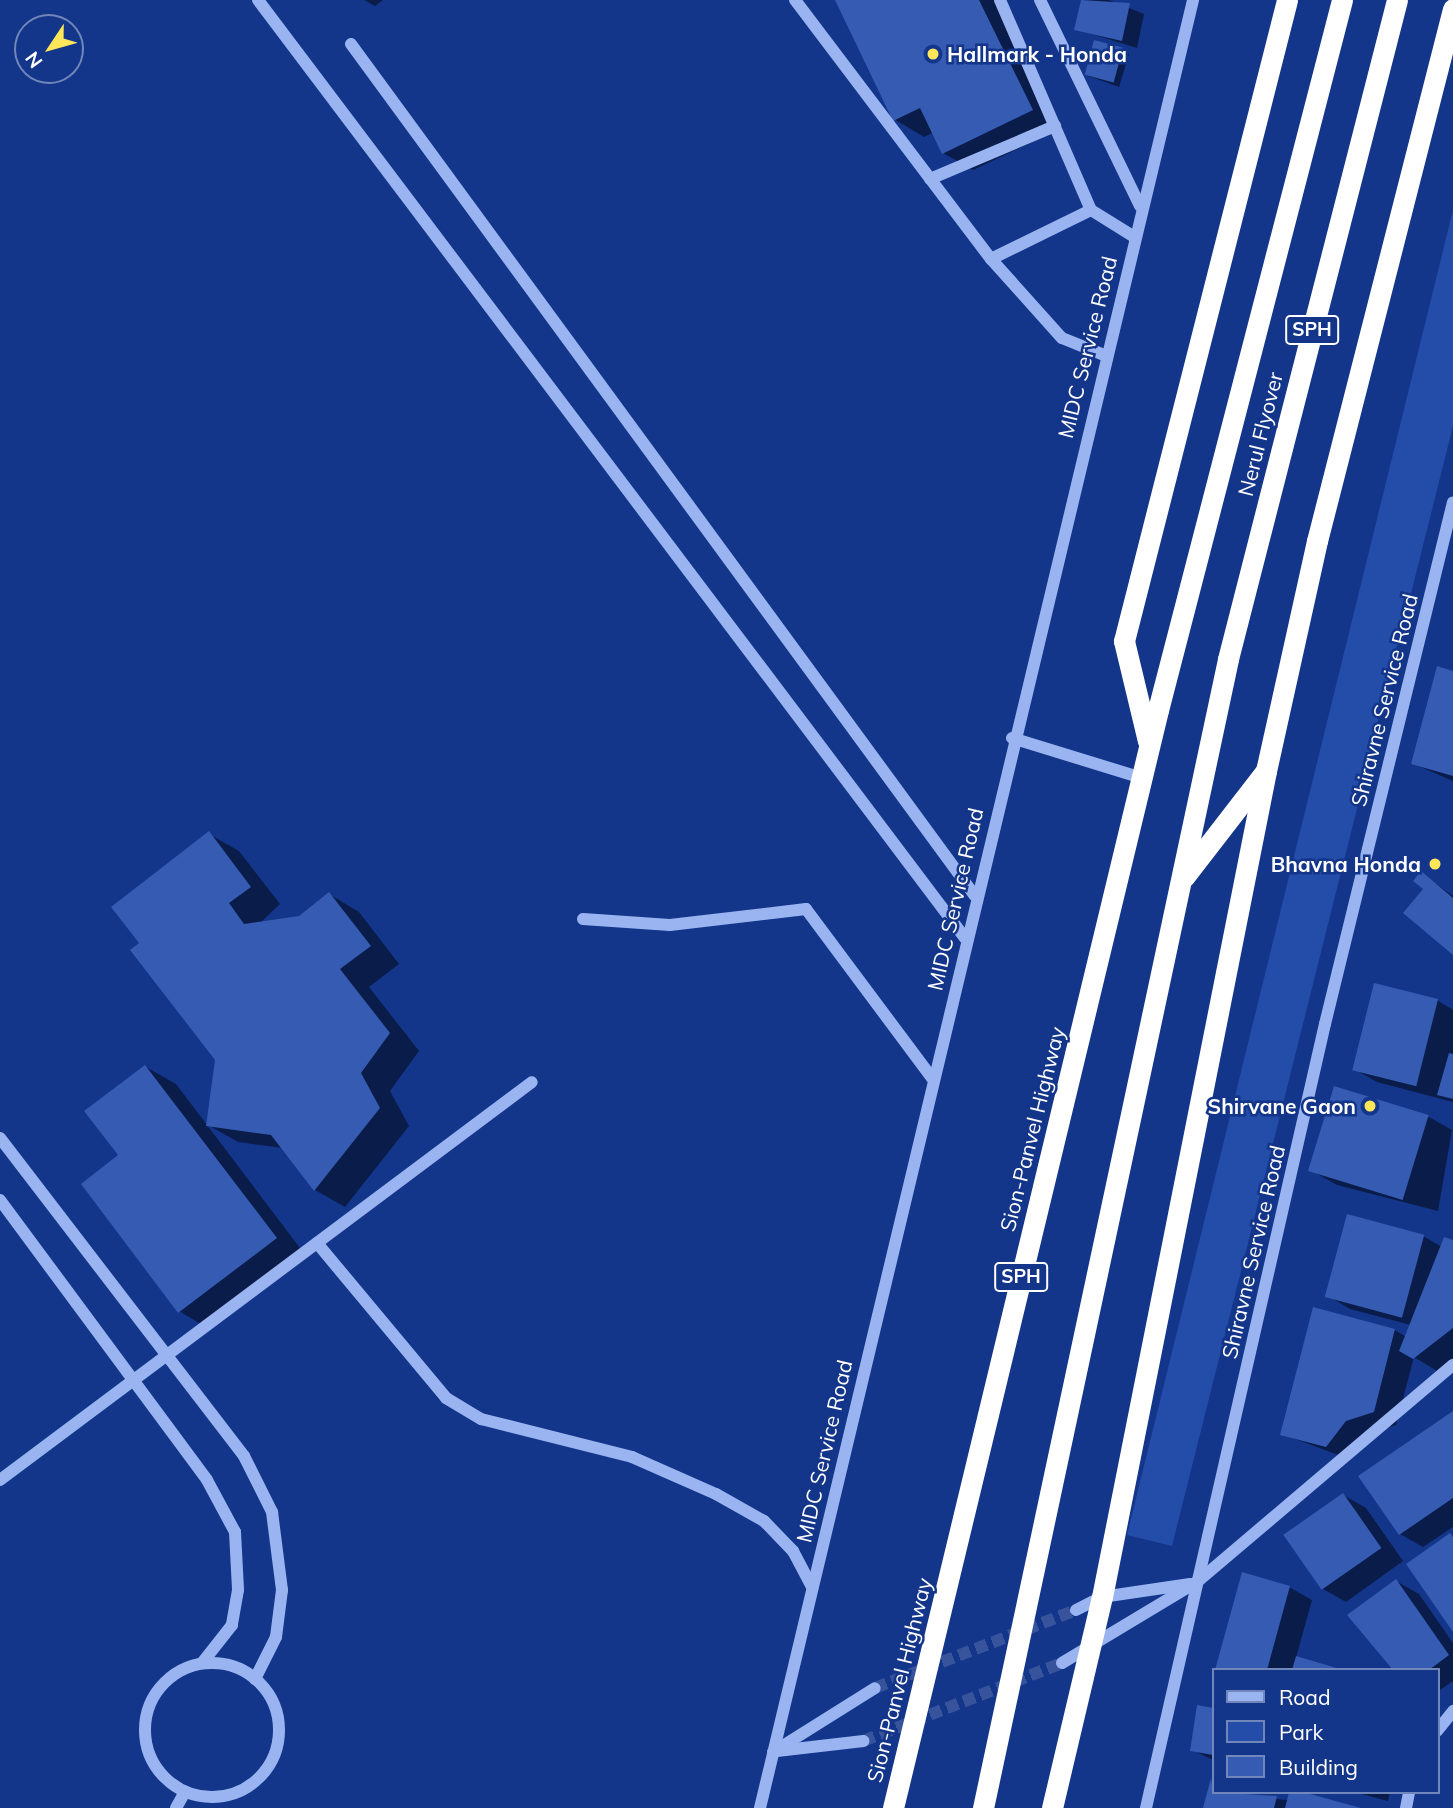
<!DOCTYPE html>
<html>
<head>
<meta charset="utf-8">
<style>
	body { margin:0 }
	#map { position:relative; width:1453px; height:1808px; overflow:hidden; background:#13358a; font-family:Mulish,sans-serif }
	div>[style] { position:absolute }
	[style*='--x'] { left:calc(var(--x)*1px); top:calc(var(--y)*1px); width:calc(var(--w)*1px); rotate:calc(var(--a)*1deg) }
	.green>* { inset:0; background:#244daa }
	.shadow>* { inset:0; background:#0007 }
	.building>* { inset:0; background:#365bb2; transform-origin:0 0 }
	.minor-tunnel>* { height:12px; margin-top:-6px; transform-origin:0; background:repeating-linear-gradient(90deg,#36539c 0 12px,transparent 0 18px) }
	.minor>* { height:12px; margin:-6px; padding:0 6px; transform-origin:6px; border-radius:6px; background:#99b4f0 }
	.minor>.ring { margin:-6px; padding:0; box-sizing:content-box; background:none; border:12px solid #99b4f0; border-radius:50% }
	.highway>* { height:21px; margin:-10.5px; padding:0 10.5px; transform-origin:10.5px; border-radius:10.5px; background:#fff }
	.dots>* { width:19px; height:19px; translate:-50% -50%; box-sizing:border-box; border:4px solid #13358a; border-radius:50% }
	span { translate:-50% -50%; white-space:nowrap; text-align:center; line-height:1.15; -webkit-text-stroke:5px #13358a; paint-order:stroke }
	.shield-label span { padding:2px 5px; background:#13358a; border:2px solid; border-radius:5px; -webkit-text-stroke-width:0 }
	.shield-label { font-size:19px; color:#fff; font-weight:700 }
	.poi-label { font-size:21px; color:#fff; font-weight:700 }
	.left { translate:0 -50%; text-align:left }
	.right { translate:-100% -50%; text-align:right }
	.street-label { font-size:21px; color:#fff }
	.legend { position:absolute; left:1212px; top:1668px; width:228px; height:126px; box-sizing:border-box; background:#13358a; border:2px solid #7186b9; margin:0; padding:9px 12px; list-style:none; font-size:21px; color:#fff }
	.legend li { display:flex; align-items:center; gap:14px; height:35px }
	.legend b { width:35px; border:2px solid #7186b9 }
	.north { position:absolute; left:14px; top:14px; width:70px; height:70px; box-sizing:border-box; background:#13358a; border:2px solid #7186b9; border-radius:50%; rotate:234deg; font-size:19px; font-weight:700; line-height:28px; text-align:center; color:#fff }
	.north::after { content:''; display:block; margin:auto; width:24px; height:32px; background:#ffe759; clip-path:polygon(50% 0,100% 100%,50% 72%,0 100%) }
</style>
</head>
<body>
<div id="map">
	<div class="green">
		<div style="clip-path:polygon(1453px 210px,1453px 426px,1172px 1546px,1127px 1535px)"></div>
	</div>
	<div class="shadow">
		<div style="clip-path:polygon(364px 0,383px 0,375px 6px)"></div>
		<div style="clip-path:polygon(837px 0,1000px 0,1062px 128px,973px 170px,943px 153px,934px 132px,924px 137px,894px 119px)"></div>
		<div style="clip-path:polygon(1083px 0,1109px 0,1144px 14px,1137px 48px,1076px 29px)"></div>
		<div style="clip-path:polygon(1122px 50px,1129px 54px,1119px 87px,1086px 75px)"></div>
		<div style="clip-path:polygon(1453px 672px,1453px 781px,1414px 764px)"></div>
		<div style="clip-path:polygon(209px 834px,239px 851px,280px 904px,260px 923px,299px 918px,329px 894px,359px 912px,399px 964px,369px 987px,419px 1051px,390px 1091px,409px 1126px,345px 1207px,315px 1190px,283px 1148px,238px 1142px,208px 1125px,217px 1060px,141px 943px)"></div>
		<div style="clip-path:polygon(1422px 874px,1453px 896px,1453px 953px,1425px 889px)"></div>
		<div style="clip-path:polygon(1437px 1000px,1453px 1010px,1453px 1102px,1377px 1082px,1354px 1069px)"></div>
		<div style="clip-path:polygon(146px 1067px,176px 1084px,306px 1256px,209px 1329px,179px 1311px,120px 1156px)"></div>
		<div style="clip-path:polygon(1429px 1117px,1452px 1130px,1438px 1211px,1337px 1185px,1314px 1172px)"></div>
		<div style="clip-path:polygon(1423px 1236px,1442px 1247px,1453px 1242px,1453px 1358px,1437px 1371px,1414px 1357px,1396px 1425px,1369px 1433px,1349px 1459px,1282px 1434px,1395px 1330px,1406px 1337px,1411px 1325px,1350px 1309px,1328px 1296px)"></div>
		<div style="clip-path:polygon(1453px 1413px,1453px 1527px,1423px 1547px,1400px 1534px)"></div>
		<div style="clip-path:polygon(1343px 1495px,1366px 1508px,1403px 1561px,1346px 1602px,1323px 1589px)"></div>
		<div style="clip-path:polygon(1396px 1581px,1419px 1594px,1453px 1643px,1453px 1681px,1437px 1692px,1437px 1670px,1396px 1670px)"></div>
		<div style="clip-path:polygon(1289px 1587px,1312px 1600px,1296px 1658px,1336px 1670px,1217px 1670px)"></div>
		<div style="clip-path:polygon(1198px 1707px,1213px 1710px,1213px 1760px,1192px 1750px)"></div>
		<div style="clip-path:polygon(1212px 1781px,1213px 1792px,1358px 1808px,1205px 1808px)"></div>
		<div style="clip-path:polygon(1354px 1792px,1390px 1792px,1388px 1801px)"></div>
	</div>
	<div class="building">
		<div style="clip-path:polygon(835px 0,979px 0,1033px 110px,942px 154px,920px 108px,893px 121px)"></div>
		<div style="clip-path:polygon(1081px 0,1130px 3px,1122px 41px,1074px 30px)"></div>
		<div style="left:1094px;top:40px;width:30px;height:36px;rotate:15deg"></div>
		<div style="clip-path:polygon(1437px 666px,1453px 671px,1453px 776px,1411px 764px)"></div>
		<div style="clip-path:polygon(209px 831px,251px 887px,229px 903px,244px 924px,299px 916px,329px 892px,371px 946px,340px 969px,390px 1033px,361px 1073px,380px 1108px,314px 1191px,271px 1135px,206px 1126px,215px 1060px,130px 950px,139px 943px,111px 907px)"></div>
		<div style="clip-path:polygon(1421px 871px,1453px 898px,1453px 955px,1403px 913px,1423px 889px,1413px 881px)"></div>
		<div style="left:1374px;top:983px;width:66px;height:90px;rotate:14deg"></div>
		<div style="clip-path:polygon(1449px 1053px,1453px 1054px,1453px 1099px,1437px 1095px)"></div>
		<div style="clip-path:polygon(145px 1065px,277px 1238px,178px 1313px,81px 1184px,118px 1155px,84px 1111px)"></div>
		<div style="left:1334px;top:1086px;width:99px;height:89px;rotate:17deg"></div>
		<div style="left:1347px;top:1214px;width:80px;height:86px;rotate:15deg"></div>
		<div style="clip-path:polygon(1444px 1237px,1453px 1240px,1453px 1328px,1413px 1359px,1399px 1351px)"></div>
		<div style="clip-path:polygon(1313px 1307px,1395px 1329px,1374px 1412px,1346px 1421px,1326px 1447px,1280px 1435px)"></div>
		<div style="clip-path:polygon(1453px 1411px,1453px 1498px,1399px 1535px,1358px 1476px)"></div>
		<div style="left:1343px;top:1493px;width:67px;height:73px;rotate:55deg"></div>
		<div style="clip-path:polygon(1450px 1533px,1453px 1537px,1453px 1632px,1406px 1564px)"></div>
		<div style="clip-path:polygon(1242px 1572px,1290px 1586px,1267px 1670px,1215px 1670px)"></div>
		<div style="clip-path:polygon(1396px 1579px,1449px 1655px,1429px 1670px,1393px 1670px,1347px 1615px)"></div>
		<div style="clip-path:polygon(1296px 1656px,1340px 1669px,1340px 1670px,1292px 1670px)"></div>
		<div style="clip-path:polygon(1197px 1705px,1213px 1708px,1213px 1755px,1190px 1751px)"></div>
		<div style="clip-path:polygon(1211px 1778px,1213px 1792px,1277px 1796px,1274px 1808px,1203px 1808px)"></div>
		<div style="clip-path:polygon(1289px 1792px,1303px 1792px,1361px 1808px,1285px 1808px)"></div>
	</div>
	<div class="minor-tunnel">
		<div style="--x:875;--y:1688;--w:216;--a:-21.2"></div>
		<div style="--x:863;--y:1741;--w:214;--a:-21.4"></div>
	</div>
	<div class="minor">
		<div style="--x:258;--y:0;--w:1175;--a:52.99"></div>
		<div style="--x:795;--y:0;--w:325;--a:52.9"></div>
		<div style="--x:991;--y:259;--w:106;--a:48.1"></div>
		<div style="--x:1062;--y:338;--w:45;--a:22"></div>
		<div style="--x:1000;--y:0;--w:229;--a:66.6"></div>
		<div style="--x:1091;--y:210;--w:49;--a:31.8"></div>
		<div style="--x:1040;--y:0;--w:229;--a:64.1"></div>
		<div style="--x:351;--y:44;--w:1056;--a:53.78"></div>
		<div style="--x:930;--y:179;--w:136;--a:-23"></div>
		<div style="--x:991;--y:259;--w:111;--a:-26.1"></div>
		<div style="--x:1012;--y:738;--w:136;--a:17.1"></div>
		<div style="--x:583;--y:919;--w:87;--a:3.9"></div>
		<div style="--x:670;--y:925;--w:137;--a:-6.7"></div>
		<div style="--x:806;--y:909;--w:211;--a:53.3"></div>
		<div style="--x:0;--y:1138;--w:401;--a:52.5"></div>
		<div style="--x:244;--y:1456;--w:63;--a:63.4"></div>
		<div style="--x:272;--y:1512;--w:79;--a:82.7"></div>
		<div style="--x:282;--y:1590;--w:47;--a:97.3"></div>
		<div style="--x:276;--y:1637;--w:47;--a:116.6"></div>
		<div style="--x:0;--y:1200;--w:348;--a:53.5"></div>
		<div style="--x:207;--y:1480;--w:59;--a:61.7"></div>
		<div style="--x:235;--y:1532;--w:58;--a:87"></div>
		<div style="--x:238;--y:1590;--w:36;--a:100"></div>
		<div style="--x:232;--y:1625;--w:48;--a:128.3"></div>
		<div style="--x:317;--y:1243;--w:202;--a:50.2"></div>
		<div style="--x:446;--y:1398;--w:41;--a:31"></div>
		<div style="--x:481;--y:1419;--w:156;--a:14.1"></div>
		<div style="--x:632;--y:1457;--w:92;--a:23.8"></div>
		<div style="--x:716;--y:1494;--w:55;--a:29.4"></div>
		<div style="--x:764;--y:1521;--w:42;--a:46"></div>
		<div style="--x:793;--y:1551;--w:41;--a:62.2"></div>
		<div style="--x:0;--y:1480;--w:664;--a:-36.8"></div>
		<div style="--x:1076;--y:1610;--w:29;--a:-27"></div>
		<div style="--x:1102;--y:1597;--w:89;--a:-8.4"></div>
		<div style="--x:1062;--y:1663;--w:157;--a:-31"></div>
		<div style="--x:1197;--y:1582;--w:336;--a:-40.3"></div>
		<div class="ring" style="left:145px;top:1663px;width:122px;height:122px"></div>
		<div style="--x:1437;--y:1731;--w:26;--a:-51"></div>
		<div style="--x:777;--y:1751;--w:87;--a:-6.6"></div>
		<div style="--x:773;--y:1752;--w:120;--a:-32.1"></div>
		<div style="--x:176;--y:1808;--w:18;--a:-61"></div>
		<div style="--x:760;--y:1808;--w:1859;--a:-76.53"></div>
		<div style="--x:1146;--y:1808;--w:804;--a:-77.14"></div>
		<div style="--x:1325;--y:1024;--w:537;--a:-76.22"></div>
		<div style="--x:1406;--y:1808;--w:16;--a:-79"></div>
	</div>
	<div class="highway">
		<div style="--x:1148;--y:741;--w:103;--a:-103.5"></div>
		<div style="--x:1124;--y:641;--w:661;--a:-75.73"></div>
		<div style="--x:1184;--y:877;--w:134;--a:-52.3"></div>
		<div style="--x:1266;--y:771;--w:236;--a:-77.5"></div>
		<div style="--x:1317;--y:541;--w:549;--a:-75.66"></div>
		<div style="--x:893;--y:1808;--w:1130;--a:-76.43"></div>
		<div style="--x:1158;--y:710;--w:733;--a:-75.47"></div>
		<div style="--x:983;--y:1808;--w:1175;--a:-77.96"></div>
		<div style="--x:1228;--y:659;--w:680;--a:-75.62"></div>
		<div style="--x:1052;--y:1808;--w:217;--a:-76.7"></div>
		<div style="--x:1102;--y:1597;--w:842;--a:-78.77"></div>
	</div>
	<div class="dots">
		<div style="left:933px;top:54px;background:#ffe759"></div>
		<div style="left:1435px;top:864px;background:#ffe759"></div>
		<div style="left:1370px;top:1106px;background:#ffe759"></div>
	</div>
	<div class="shield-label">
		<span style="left:1312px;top:330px">SPH</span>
		<span style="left:1021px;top:1277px">SPH</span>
	</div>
	<div class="poi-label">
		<span class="left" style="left:947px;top:54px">Hallmark - Honda</span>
		<span class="right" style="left:1421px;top:864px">Bhavna Honda</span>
		<span class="right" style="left:1356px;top:1106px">Shirvane Gaon</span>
	</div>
	<div class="street-label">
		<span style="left:1087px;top:347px;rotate:-76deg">MIDC Service Road</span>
		<span style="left:1260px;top:434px;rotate:-76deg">Nerul Flyover</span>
		<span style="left:1384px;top:700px;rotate:-76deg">Shiravne Service Road</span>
		<span style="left:955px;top:899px;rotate:-77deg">MIDC Service Road</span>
		<span style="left:1032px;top:1129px;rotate:-76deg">Sion-Panvel Highway</span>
		<span style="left:1253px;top:1252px;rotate:-77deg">Shiravne Service Road</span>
		<span style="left:824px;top:1451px;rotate:-77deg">MIDC Service Road</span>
		<span style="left:899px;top:1680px;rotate:-76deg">Sion-Panvel Highway</span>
	</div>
	<ul class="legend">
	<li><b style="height:9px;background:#99b4f0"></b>Road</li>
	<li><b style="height:19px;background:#244daa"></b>Park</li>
	<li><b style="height:19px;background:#365bb2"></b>Building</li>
	</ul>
	<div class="north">N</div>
</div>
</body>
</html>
